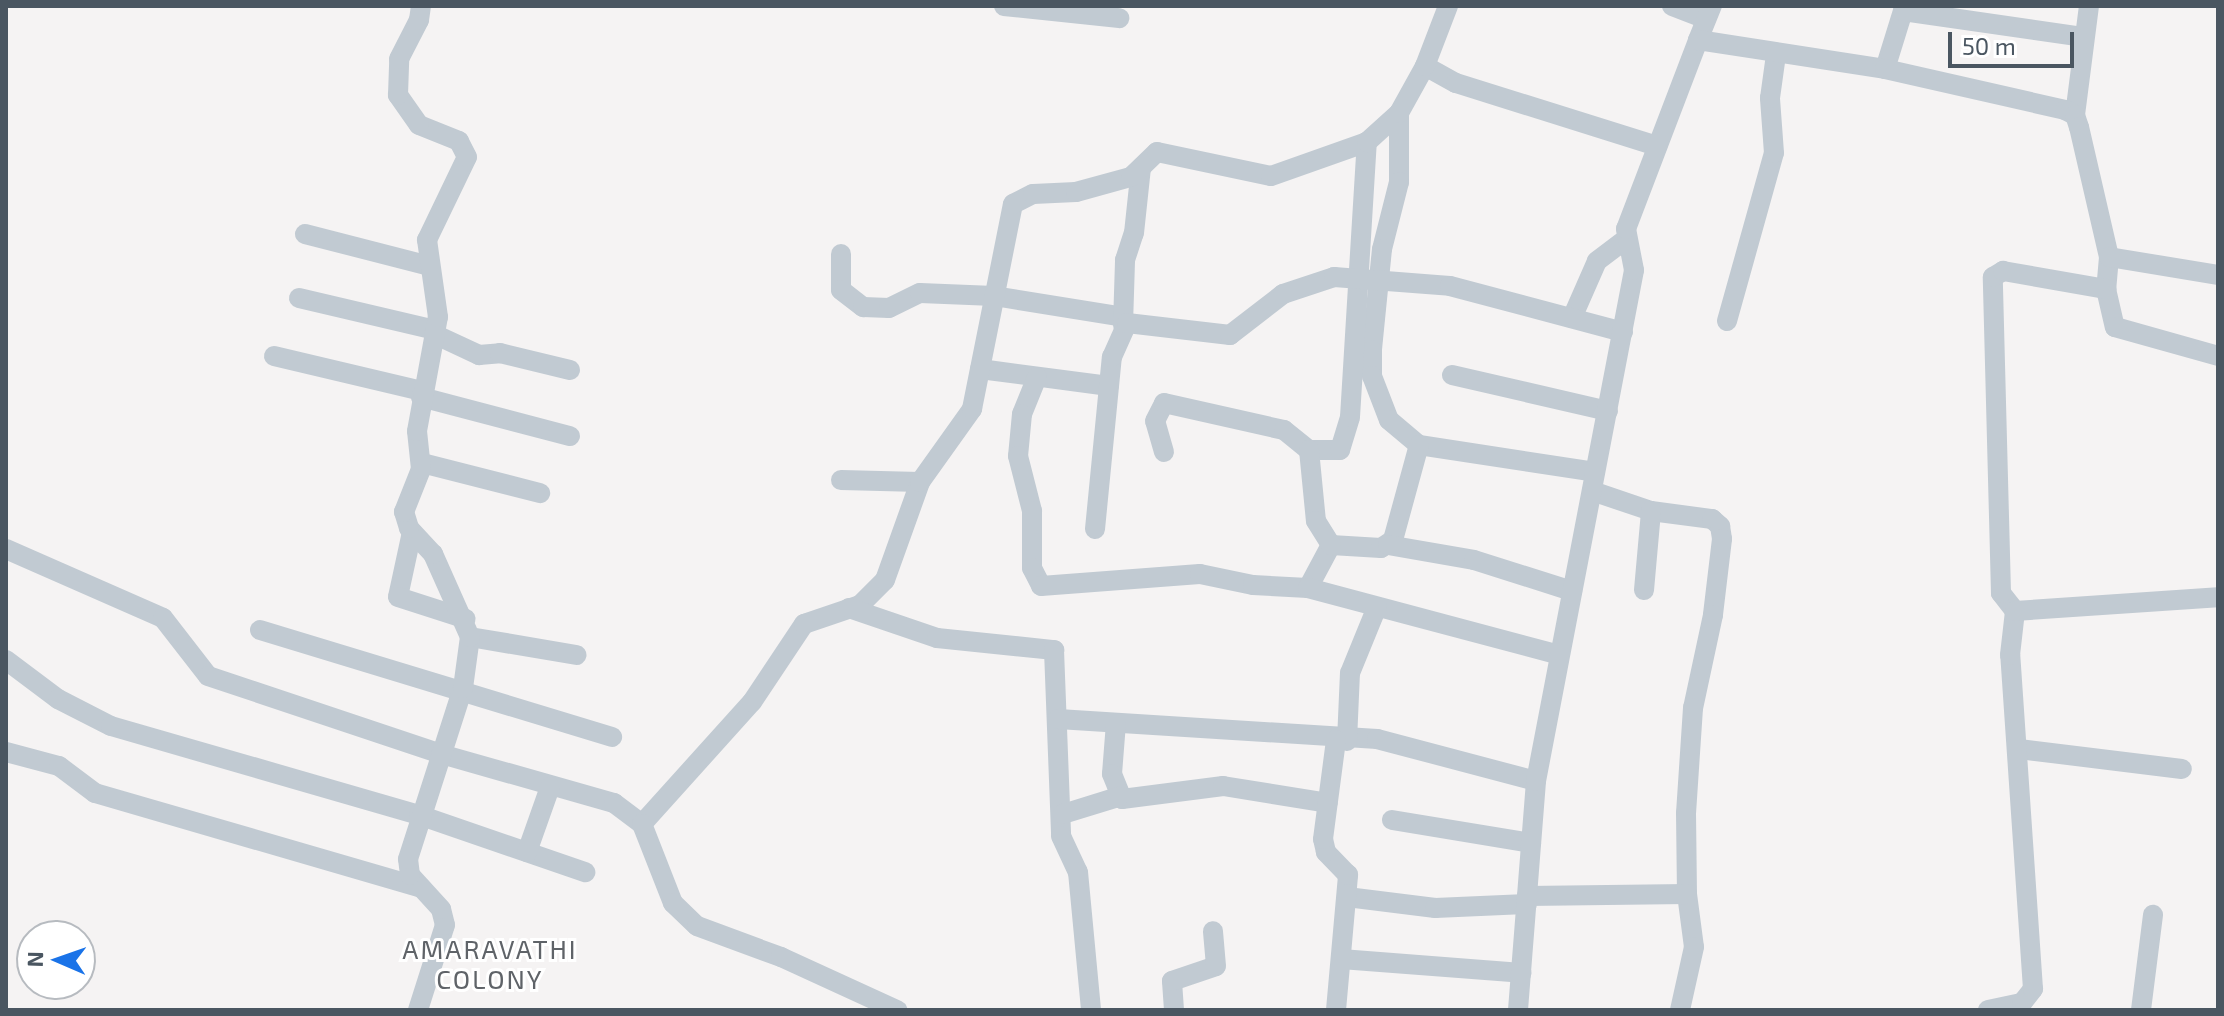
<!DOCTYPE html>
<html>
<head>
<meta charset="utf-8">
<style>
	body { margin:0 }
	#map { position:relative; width:2224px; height:1016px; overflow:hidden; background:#f5f3f3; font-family:"Exo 2",sans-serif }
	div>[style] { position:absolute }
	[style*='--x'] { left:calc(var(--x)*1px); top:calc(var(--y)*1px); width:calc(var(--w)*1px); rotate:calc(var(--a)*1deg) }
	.minor>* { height:20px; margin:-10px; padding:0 10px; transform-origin:10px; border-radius:10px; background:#c1cad2 }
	span { translate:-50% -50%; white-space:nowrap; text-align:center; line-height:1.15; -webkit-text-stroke:6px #fff; paint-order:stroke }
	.neighbourhood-label { font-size:26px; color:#5f6368; letter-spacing:2px }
	.frame { position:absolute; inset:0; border:8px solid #4a5661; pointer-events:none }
	.north { position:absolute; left:16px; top:920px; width:80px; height:80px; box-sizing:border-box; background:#fff; border:2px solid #b7bbc0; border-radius:50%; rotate:272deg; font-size:22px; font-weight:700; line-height:32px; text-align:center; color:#4a5661 }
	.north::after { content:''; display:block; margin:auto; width:28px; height:36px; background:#1a73e8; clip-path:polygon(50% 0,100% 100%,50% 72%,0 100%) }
	.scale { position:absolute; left:1948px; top:32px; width:126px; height:36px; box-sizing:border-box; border:4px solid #4a5661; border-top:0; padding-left:10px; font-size:24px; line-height:28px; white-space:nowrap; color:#4a5661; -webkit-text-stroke:6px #fff; paint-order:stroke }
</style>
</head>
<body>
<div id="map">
	<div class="minor">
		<div style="--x:1004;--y:6;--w:116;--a:6"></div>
		<div style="--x:1672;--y:6;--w:34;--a:21"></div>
		<div style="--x:1698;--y:40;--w:37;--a:-68"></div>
		<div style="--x:1425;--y:66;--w:35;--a:29"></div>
		<div style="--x:1456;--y:83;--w:211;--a:17.4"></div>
		<div style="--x:1885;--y:69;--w:61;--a:-72.8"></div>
		<div style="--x:1903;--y:11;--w:183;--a:8.2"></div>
		<div style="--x:1399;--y:113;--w:69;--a:90"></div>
		<div style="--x:1399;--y:182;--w:69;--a:104.2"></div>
		<div style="--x:1382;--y:249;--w:101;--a:95.7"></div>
		<div style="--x:1372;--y:350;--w:26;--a:90"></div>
		<div style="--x:1372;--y:376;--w:47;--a:68.9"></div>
		<div style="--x:1389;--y:420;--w:39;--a:40"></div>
		<div style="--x:1419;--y:445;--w:178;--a:8.7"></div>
		<div style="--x:2075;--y:115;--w:110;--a:-82.7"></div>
		<div style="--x:305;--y:234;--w:129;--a:14.4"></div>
		<div style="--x:841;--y:254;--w:36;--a:90"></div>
		<div style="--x:841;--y:290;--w:28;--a:38"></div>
		<div style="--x:863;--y:307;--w:26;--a:2"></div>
		<div style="--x:889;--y:308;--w:34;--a:-26"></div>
		<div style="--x:920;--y:293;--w:74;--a:2.3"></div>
		<div style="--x:994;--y:296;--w:131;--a:9.2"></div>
		<div style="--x:2109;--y:257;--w:32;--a:95"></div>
		<div style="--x:2106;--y:289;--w:39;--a:77"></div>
		<div style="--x:2115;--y:327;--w:107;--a:15.7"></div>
		<div style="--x:299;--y:298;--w:140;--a:13.2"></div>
		<div style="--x:1572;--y:318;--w:62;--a:-66.3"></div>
		<div style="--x:1597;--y:261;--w:36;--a:-37"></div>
		<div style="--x:1727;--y:321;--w:174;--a:-74.4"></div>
		<div style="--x:1774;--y:153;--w:55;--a:-94.2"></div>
		<div style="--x:1770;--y:98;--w:43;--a:-82.1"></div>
		<div style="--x:1123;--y:325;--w:65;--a:-88.2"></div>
		<div style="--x:1125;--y:260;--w:28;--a:-72"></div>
		<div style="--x:1134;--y:233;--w:65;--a:-83.9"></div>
		<div style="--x:434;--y:334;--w:50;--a:25"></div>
		<div style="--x:479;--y:355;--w:21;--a:-5"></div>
		<div style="--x:500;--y:353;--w:72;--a:13.7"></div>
		<div style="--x:274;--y:356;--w:152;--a:13.3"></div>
		<div style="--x:980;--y:369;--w:130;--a:7.5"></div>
		<div style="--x:1452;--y:375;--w:160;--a:13"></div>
		<div style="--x:1037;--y:377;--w:40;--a:112"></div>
		<div style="--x:1022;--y:414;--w:42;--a:95.4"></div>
		<div style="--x:1018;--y:456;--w:57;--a:75.7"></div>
		<div style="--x:1032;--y:511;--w:57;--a:90"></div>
		<div style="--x:1032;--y:568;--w:20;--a:63"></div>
		<div style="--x:1041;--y:586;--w:159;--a:-4.3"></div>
		<div style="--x:1200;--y:574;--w:54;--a:11.7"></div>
		<div style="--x:1253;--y:585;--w:55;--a:3.1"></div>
		<div style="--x:1308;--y:588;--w:49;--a:-61.9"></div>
		<div style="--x:1331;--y:545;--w:50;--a:3.4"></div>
		<div style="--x:1381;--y:548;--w:14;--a:-34"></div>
		<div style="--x:1393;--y:540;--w:98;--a:-74.7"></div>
		<div style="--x:421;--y:397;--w:154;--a:14.7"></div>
		<div style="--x:1309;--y:450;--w:31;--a:0"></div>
		<div style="--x:1340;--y:450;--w:34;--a:-73"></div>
		<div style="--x:1350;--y:417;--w:276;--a:-86.5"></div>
		<div style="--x:1164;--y:452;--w:32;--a:-106"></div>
		<div style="--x:1155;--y:421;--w:20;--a:-63"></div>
		<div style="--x:1164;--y:403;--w:123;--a:12.7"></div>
		<div style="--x:1284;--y:430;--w:32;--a:39"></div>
		<div style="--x:1309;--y:450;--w:71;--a:84.4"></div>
		<div style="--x:1316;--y:521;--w:28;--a:58"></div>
		<div style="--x:422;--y:463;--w:122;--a:14.3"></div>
		<div style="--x:841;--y:480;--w:79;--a:1.5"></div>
		<div style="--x:1592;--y:491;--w:62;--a:18.7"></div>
		<div style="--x:1651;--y:511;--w:62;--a:7.5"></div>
		<div style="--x:1712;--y:519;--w:11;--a:41"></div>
		<div style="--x:1720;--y:526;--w:13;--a:81"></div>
		<div style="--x:1722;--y:539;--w:77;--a:96.8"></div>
		<div style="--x:1713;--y:615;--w:95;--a:102.1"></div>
		<div style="--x:1693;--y:708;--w:105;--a:93.8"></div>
		<div style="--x:1686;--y:813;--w:81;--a:89.3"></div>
		<div style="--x:1687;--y:894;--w:53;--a:82.5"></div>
		<div style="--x:1694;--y:947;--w:65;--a:102.5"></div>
		<div style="--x:1095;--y:529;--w:173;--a:-84.4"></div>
		<div style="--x:1112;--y:357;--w:37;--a:-66"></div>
		<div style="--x:1127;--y:323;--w:104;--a:6.6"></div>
		<div style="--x:1230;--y:335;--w:67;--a:-37.7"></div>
		<div style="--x:1283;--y:294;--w:54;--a:-18.4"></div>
		<div style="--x:1334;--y:277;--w:116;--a:4.4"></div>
		<div style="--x:1450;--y:286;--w:179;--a:14.9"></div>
		<div style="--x:412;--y:532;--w:66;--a:102.2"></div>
		<div style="--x:398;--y:597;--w:71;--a:17.9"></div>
		<div style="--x:1388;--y:545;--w:87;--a:9.9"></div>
		<div style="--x:1474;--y:560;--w:103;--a:17.6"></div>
		<div style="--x:6;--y:549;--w:171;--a:23.7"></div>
		<div style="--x:163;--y:618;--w:73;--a:52.2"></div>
		<div style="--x:208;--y:676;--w:246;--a:18.5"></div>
		<div style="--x:441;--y:754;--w:180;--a:15.8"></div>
		<div style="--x:614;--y:803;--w:35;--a:37"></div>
		<div style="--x:642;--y:824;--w:164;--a:-48"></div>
		<div style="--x:752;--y:702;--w:94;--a:-56.3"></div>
		<div style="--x:804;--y:624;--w:59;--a:-18.7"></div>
		<div style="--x:860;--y:605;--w:35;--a:-45"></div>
		<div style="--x:885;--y:580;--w:104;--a:-70.3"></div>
		<div style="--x:920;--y:482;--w:90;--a:-54.5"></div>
		<div style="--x:972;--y:409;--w:209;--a:-78.7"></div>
		<div style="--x:1013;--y:204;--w:22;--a:-27"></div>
		<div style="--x:1033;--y:194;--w:43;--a:-2.7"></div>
		<div style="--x:1076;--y:192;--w:57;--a:-15.3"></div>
		<div style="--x:1131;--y:177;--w:36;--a:-44"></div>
		<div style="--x:1157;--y:152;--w:116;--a:11.9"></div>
		<div style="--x:1271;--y:176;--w:102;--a:-19.5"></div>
		<div style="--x:1367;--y:142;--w:43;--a:-42.2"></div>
		<div style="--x:1399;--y:113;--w:54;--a:-61"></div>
		<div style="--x:1425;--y:66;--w:64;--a:-69"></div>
		<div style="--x:1308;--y:588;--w:260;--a:14.9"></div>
		<div style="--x:1644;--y:590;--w:79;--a:-84.9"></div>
		<div style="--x:849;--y:608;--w:93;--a:18.8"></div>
		<div style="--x:937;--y:638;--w:118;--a:5.9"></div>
		<div style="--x:1054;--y:650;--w:186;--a:87.8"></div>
		<div style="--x:1061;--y:836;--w:40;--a:65"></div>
		<div style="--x:1078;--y:872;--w:139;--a:84.6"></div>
		<div style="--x:2015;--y:611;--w:23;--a:-128"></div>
		<div style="--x:2001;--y:593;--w:316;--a:-91.5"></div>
		<div style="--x:1993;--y:277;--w:12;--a:-31"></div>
		<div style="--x:2003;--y:271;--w:105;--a:9.9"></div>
		<div style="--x:260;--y:630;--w:368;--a:16.9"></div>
		<div style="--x:470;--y:637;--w:108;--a:9.6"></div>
		<div style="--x:6;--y:660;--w:65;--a:36.9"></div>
		<div style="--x:58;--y:699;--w:59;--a:27"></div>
		<div style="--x:111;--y:726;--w:321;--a:16.1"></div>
		<div style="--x:419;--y:815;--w:176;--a:19"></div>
		<div style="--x:1058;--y:719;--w:320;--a:3.6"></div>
		<div style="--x:1377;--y:739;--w:164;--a:14.8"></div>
		<div style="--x:1116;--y:723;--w:51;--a:94.5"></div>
		<div style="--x:1112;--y:774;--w:27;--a:68"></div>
		<div style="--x:1122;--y:799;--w:102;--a:-7.3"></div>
		<div style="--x:1223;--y:786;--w:106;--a:9.2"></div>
		<div style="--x:1347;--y:741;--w:68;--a:-87.5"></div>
		<div style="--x:1350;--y:673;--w:71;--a:-67.8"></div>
		<div style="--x:2019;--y:749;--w:164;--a:7"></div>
		<div style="--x:6;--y:752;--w:55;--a:14.8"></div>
		<div style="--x:59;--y:766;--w:45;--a:36.9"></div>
		<div style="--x:95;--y:793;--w:340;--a:16.2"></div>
		<div style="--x:1063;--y:814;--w:58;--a:-17.2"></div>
		<div style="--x:1392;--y:820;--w:141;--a:9.4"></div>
		<div style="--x:642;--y:824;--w:85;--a:68.6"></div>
		<div style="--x:673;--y:903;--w:33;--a:44"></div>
		<div style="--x:697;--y:926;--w:90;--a:20.3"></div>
		<div style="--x:781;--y:957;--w:128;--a:24.6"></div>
		<div style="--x:527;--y:852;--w:69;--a:-70.5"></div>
		<div style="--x:1527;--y:896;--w:160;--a:-0.7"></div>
		<div style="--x:1347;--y:897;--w:89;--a:7.1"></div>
		<div style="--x:1435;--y:908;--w:92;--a:-2.5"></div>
		<div style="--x:1341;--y:959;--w:181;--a:4.4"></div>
		<div style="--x:418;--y:1010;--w:89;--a:-72.4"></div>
		<div style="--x:445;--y:925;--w:16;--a:-104"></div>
		<div style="--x:441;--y:909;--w:46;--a:-132.4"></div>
		<div style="--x:410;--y:875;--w:16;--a:-97"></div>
		<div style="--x:408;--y:859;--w:180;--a:-72.2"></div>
		<div style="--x:463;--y:688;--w:51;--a:-82.2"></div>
		<div style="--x:470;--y:637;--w:91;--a:-114"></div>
		<div style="--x:433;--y:554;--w:35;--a:-133"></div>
		<div style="--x:409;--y:528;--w:17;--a:-107"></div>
		<div style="--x:404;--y:512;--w:46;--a:-68.4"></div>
		<div style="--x:421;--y:469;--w:38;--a:-96"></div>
		<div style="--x:417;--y:431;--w:116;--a:-79.6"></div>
		<div style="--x:438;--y:317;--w:78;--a:-98.1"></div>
		<div style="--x:427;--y:240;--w:92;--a:-64.3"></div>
		<div style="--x:467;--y:157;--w:18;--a:-117"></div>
		<div style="--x:459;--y:141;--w:43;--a:-158.2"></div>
		<div style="--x:419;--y:125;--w:37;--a:-125"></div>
		<div style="--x:398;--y:95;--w:36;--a:-88"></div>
		<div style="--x:399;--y:59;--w:44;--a:-62.9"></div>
		<div style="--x:419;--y:20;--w:14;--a:-82"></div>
		<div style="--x:1174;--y:1010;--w:29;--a:-94"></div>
		<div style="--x:1172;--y:981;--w:46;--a:-18.8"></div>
		<div style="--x:1216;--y:966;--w:35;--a:-95"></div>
		<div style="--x:1336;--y:1010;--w:136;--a:-84.9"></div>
		<div style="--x:1348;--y:875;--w:32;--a:-134"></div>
		<div style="--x:1326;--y:852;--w:13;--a:-103"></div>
		<div style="--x:1323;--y:839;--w:100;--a:-82.5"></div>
		<div style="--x:1518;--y:1010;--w:230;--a:-85.5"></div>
		<div style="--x:1536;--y:781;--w:520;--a:-79.14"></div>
		<div style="--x:1634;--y:270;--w:42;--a:-101"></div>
		<div style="--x:1626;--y:229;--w:202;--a:-69.1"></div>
		<div style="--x:1698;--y:40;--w:189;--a:8.8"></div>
		<div style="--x:1885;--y:69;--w:185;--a:12.8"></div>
		<div style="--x:2065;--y:110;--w:11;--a:27"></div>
		<div style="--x:2075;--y:115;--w:13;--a:72"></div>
		<div style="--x:2079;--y:127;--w:133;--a:77"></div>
		<div style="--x:2109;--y:257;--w:110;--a:9.4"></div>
		<div style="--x:1988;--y:1010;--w:35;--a:-12"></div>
		<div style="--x:2022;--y:1003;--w:18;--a:-52"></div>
		<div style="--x:2033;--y:989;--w:335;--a:-93.9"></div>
		<div style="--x:2010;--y:655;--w:44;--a:-83.5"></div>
		<div style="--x:2015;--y:611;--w:203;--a:-3.9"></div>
		<div style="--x:2141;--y:1010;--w:96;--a:-82.8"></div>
	</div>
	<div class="neighbourhood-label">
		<span style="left:490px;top:964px">AMARAVATHI<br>COLONY</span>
	</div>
	<div class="frame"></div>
	<div class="north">N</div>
	<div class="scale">50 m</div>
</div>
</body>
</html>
